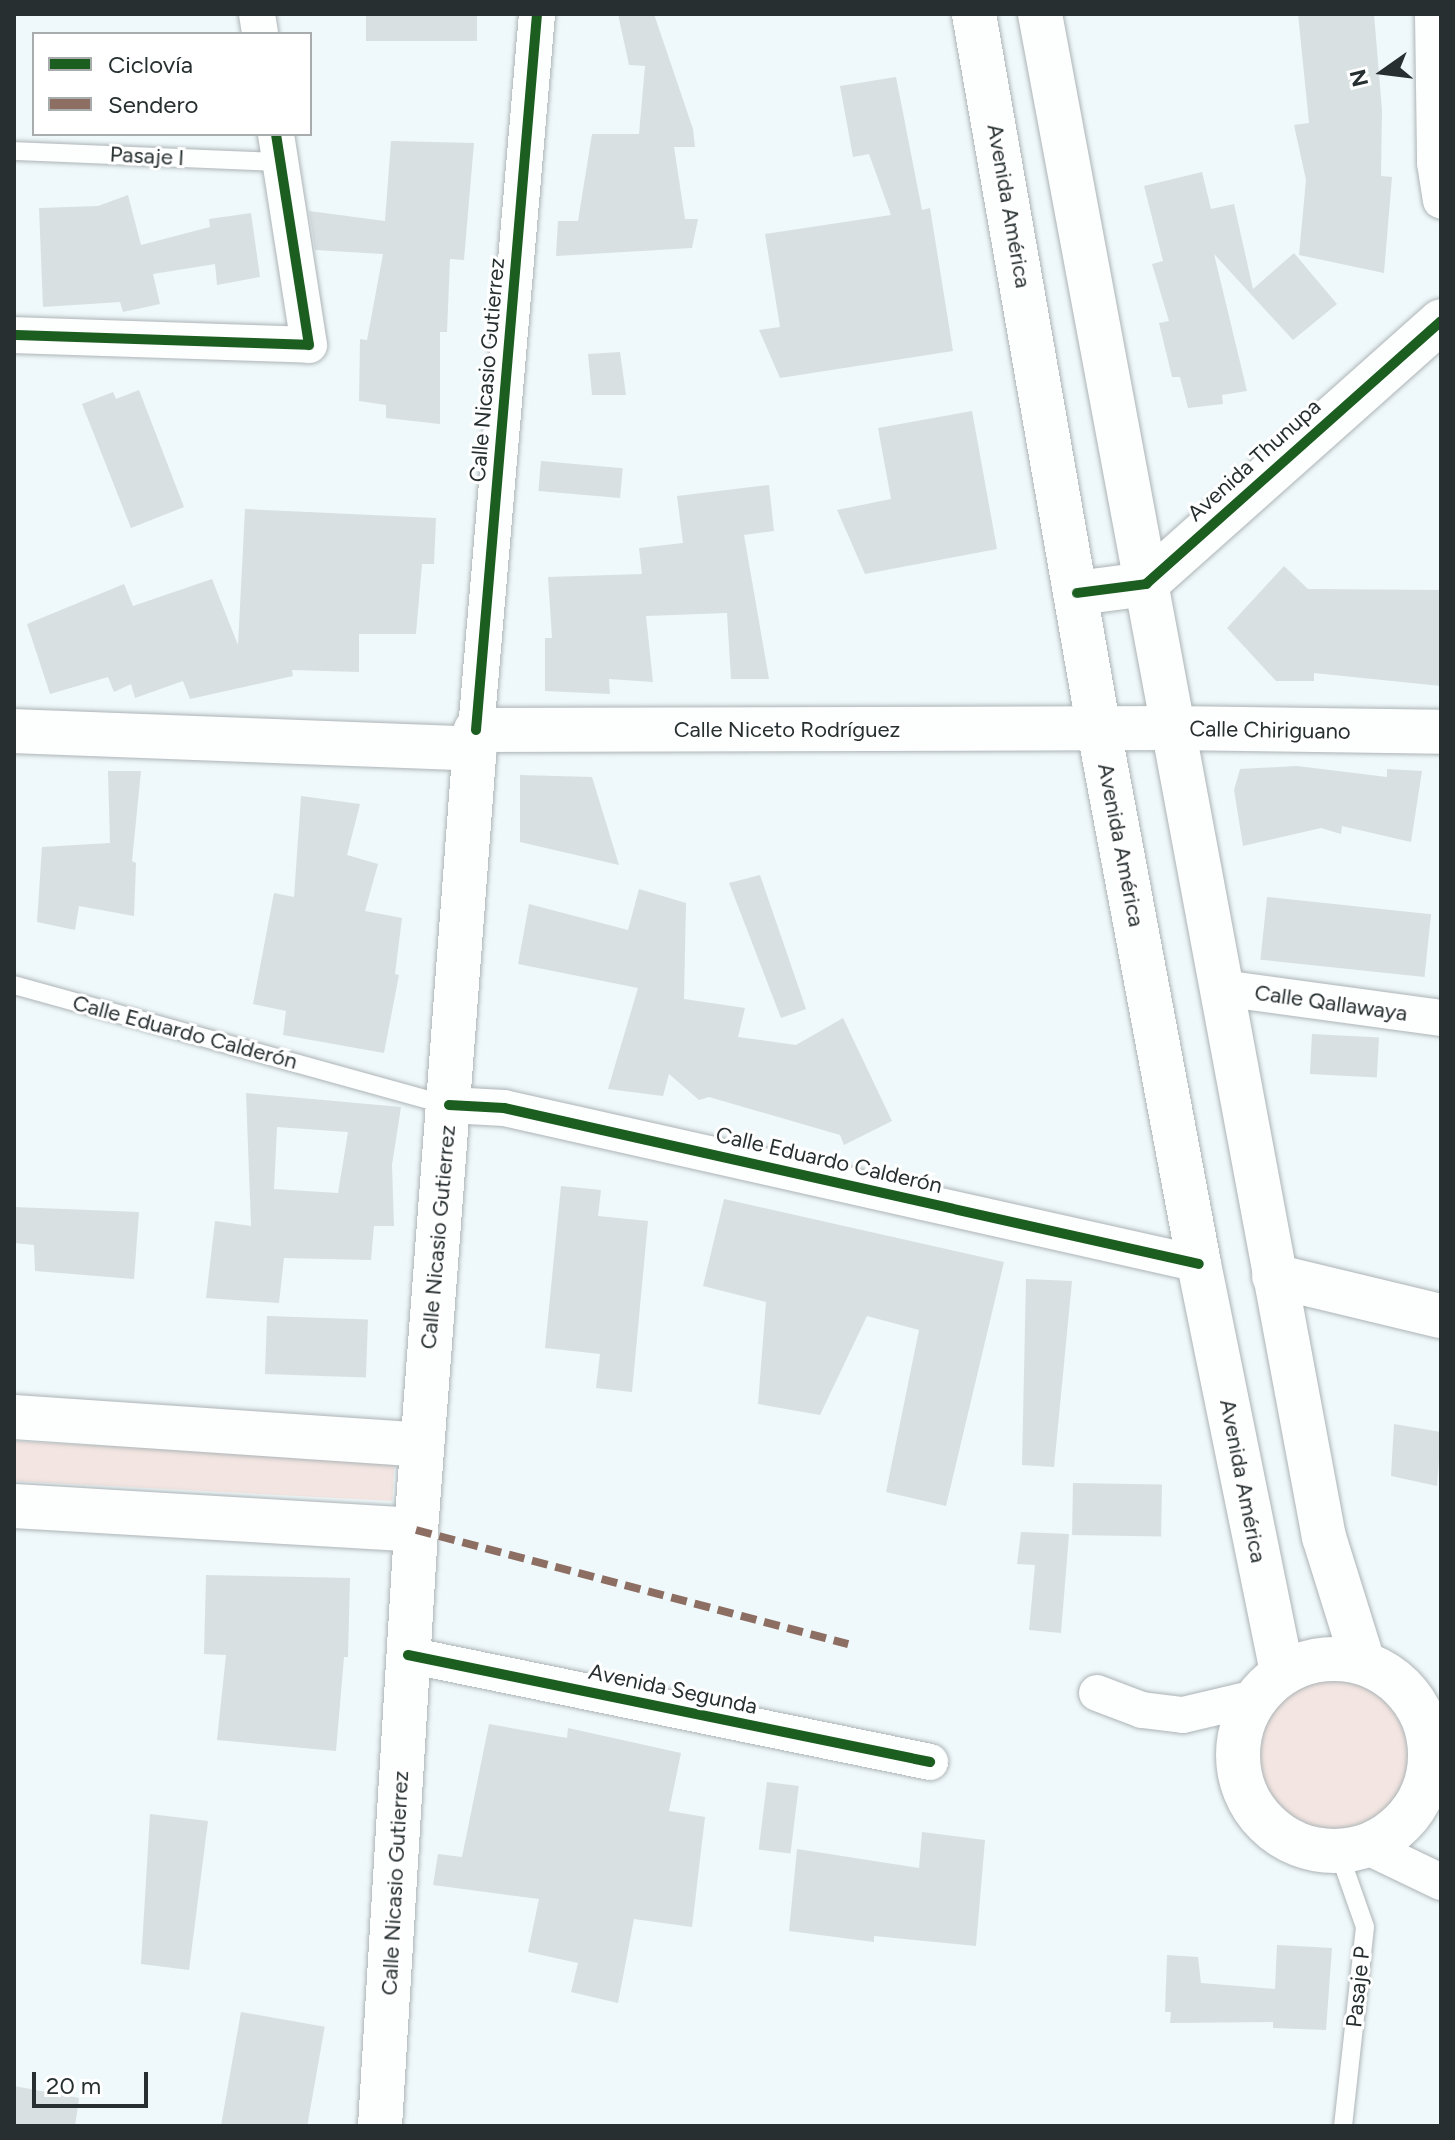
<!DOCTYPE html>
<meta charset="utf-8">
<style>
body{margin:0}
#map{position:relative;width:1455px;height:2140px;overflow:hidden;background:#eff8fa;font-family:Figtree,sans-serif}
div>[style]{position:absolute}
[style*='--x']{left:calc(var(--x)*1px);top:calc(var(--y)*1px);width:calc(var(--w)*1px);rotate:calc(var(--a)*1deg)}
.green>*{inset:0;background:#f3e5e1;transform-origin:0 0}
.round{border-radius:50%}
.building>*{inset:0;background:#d8e0e2;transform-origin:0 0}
.roads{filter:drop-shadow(0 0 2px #adb4b6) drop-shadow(0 0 2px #adb4b6)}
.service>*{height:18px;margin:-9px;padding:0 9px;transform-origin:9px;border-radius:9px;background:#fdfefe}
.minor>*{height:36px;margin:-18px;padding:0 18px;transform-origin:18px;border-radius:18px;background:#fdfefe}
.tertiary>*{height:44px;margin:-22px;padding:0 22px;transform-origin:22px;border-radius:22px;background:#fdfefe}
.secondary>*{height:44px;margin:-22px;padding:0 22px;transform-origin:22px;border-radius:22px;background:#fdfefe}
.secondary>.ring{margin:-22px;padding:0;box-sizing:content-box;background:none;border:44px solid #fdfefe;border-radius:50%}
.quiet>*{height:8px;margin-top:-4px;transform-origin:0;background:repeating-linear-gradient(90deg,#8d6e63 0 16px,transparent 0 24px)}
.cycleway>*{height:10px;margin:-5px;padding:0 5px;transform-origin:5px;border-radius:5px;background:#1b5e20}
span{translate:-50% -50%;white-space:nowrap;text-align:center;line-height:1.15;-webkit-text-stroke:6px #fff;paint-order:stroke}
.street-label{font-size:22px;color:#272f30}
.frame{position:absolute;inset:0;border:16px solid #272f30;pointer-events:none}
.legend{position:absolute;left:32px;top:32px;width:280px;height:104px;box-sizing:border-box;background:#fff;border:2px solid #a9acac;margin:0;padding:10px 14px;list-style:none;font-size:24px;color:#272f30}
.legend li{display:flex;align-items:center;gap:16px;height:40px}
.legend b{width:40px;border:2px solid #a9acac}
.north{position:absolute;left:1343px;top:32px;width:80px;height:80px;-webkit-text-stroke:6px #fff;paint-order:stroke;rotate:256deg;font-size:22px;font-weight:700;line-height:32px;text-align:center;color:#272f30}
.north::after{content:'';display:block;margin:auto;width:28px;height:36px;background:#272f30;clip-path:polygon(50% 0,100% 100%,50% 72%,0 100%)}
.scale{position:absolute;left:32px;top:2072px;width:116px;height:36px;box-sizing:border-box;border:4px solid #272f30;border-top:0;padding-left:10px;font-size:24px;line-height:28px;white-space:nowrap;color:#272f30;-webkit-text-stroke:6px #fff;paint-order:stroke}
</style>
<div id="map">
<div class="green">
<div style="left:14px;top:1441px;width:381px;height:40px;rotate:3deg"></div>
<div class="round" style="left:1256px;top:1681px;width:154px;height:154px"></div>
</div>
<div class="building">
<div style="left:366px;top:14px;width:111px;height:27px"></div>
<div style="clip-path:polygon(618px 14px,654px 14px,693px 129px,695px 147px,674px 147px,685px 219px,698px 219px,692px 248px,556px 256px,558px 221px,578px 221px,592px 134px,639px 134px,645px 66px,629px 65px)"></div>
<div style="clip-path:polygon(1298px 14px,1374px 14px,1382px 110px,1381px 176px,1392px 177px,1384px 273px,1299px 255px,1306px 180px,1294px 125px,1309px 123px)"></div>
<div style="clip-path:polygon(896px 77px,922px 210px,930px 208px,953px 351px,780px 378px,759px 330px,780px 327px,765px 234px,891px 215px,869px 154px,853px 157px,840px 86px)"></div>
<div style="clip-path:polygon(391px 141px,474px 143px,464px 260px,450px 259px,447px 332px,440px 332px,440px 424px,386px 418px,386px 405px,359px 401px,360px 339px,367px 340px,383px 254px,315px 250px,309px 211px,385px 221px)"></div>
<div style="clip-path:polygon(1202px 172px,1211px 209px,1234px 204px,1253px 289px,1294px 253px,1337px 304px,1293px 340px,1214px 254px,1247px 391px,1222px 395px,1223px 404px,1188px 408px,1180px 377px,1172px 377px,1159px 323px,1169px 321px,1152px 264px,1163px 261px,1144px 186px)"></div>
<div style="clip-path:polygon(128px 195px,141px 245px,210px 227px,209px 219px,251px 213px,260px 277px,217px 285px,215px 264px,153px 274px,160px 304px,123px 312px,120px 302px,43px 307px,39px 208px,98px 206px)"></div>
<div style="clip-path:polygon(620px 352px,626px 395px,592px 395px,588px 354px)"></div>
<div style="clip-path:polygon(139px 390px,184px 507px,131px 528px,82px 404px,113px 392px,116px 399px)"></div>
<div style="clip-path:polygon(972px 411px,997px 549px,865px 574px,837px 510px,891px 499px,878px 428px)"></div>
<div style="left:541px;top:461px;width:82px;height:30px;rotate:5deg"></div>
<div style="clip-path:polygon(769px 485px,774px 531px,744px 535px,769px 679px,731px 679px,727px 613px,646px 616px,653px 682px,609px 679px,610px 694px,545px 691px,545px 638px,552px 638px,548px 577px,642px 574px,639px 548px,683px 543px,677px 496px)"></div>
<div style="clip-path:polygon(245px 509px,436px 518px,434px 564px,422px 564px,416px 634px,359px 634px,359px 672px,292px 670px,293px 676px,190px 699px,183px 681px,135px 698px,131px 684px,114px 692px,108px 677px,50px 694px,27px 624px,124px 584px,133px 606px,212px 579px,238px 645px)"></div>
<div style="clip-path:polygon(1284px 566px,1308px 589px,1441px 590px,1441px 686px,1314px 673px,1314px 681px,1276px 681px,1227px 628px)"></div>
<div style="clip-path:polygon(1297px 766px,1387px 777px,1387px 769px,1422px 771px,1411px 842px,1342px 826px,1341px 834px,1321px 828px,1243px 846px,1234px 790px,1240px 769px)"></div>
<div style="clip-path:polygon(108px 771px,141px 771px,132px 861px,136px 863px,134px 916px,79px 906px,75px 930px,37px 922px,42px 847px,110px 843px)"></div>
<div style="clip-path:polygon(520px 775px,592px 777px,619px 865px,520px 842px)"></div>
<div style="clip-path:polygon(301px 796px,360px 804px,347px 855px,378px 864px,365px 911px,402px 918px,395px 974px,399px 975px,384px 1053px,283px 1035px,286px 1011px,253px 1004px,274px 893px,294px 897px)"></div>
<div style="clip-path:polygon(760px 875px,806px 1009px,781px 1018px,729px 883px)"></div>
<div style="clip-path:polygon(639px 889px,686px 903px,684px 999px,745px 1008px,738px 1037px,796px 1045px,843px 1018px,892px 1121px,844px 1145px,840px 1135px,709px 1097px,699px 1100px,669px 1074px,663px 1096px,608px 1089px,638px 988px,518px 964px,529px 904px,628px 930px)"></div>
<div style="left:1267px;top:897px;width:165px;height:63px;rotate:6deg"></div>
<div style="left:1312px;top:1034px;width:67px;height:40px;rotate:3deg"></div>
<div style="clip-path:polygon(evenodd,246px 1093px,401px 1107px,392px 1165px,394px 1226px,374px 1226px,371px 1260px,284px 1258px,279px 1303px,206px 1298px,215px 1221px,251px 1226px,246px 1093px,277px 1127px,348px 1132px,338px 1193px,274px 1189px,277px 1127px)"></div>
<div style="clip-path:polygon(561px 1186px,601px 1190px,598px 1216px,648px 1221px,632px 1392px,596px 1388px,600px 1354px,545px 1348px)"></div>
<div style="clip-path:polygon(724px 1199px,1004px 1262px,946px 1506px,886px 1492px,919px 1330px,867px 1316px,820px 1415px,758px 1404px,766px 1302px,703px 1286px)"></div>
<div style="clip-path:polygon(14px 1207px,139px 1212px,134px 1279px,35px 1271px,34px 1245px,14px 1243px)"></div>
<div style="clip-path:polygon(1026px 1279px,1072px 1281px,1054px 1467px,1022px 1465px)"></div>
<div style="left:267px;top:1316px;width:101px;height:58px;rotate:2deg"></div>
<div style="clip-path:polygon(1394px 1424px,1441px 1432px,1437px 1486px,1391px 1476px)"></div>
<div style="left:1073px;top:1483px;width:89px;height:52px;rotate:1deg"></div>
<div style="clip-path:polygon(1021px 1532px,1069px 1534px,1061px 1633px,1029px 1630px,1035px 1565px,1017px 1564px)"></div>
<div style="clip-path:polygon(206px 1575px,350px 1578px,348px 1657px,344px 1657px,336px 1751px,217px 1740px,226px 1655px,204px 1654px)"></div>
<div style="clip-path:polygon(489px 1724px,567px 1738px,568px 1728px,681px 1753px,669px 1811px,705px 1817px,692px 1927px,634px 1919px,618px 2003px,571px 1992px,578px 1963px,528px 1952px,539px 1899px,433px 1885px,438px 1854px,462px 1857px)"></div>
<div style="left:767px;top:1782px;width:32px;height:68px;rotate:7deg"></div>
<div style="clip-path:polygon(150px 1814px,208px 1821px,189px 1970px,141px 1964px)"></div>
<div style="clip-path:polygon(922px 1832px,985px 1840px,976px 1946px,874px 1936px,874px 1942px,789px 1931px,797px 1849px,919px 1868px)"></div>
<div style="clip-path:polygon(1277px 1945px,1332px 1948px,1326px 2030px,1273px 2028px,1273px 2022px,1170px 2023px,1171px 2012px,1165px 2012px,1167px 1955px,1198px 1957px,1201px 1983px,1275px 1989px)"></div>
<div style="left:241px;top:2012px;width:85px;height:115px;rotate:10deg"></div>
<div style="clip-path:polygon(14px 2086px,79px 2098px,75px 2126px,14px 2126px)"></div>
</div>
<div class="roads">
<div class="service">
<div style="--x:14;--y:151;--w:267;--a:2.4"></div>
<div style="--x:14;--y:985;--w:449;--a:15.5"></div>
<div style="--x:1339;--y:1853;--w:78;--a:70.6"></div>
<div style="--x:1365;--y:1927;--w:200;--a:96.3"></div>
</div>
<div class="minor">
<div style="--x:257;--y:14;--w:20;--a:81"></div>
<div style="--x:1433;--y:14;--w:149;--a:89.2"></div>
<div style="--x:1435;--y:163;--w:38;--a:81"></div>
<div style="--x:14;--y:335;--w:295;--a:1.9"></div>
<div style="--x:309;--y:345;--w:214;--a:-98.9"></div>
<div style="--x:476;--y:730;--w:719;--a:-85.13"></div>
<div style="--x:1222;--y:988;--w:221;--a:7.8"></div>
<div style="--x:449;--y:1105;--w:55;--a:3.1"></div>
<div style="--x:504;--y:1108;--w:712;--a:12.65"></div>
<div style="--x:408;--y:1655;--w:533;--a:11.58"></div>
<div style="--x:1097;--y:1693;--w:48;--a:20.7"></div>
<div style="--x:1142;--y:1710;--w:41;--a:7"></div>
<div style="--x:1183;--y:1715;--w:74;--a:-13.3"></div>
<div style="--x:1430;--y:1749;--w:12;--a:24"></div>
<div style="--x:1368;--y:1847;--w:81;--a:25.6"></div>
</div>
<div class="tertiary">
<div style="--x:1077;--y:593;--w:70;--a:-7.4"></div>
<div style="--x:1146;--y:584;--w:395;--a:-41.7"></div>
<div style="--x:14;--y:731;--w:461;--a:2.2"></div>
<div style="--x:1274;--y:1276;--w:172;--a:13.5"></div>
</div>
<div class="secondary">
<div style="--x:974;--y:14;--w:727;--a:80.1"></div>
<div style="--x:1099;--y:730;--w:543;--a:79.39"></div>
<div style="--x:1199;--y:1264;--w:417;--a:78.5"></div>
<div style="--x:1040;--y:14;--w:1549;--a:79.44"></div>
<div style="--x:1324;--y:1537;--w:131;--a:72.7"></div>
<div style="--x:14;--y:1417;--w:409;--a:3.9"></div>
<div style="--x:14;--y:1506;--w:403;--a:3.4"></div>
<div class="ring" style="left:1238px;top:1659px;width:148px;height:148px"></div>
<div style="--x:380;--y:2126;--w:597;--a:-86.54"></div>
<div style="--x:416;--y:1530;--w:802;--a:-85.71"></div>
<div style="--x:476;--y:730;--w:695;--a:-0.16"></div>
<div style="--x:1171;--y:728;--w:270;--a:0.8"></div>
</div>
</div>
<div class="quiet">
<div style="--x:416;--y:1530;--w:447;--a:14.8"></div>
</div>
<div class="cycleway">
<div style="--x:14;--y:335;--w:295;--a:1.9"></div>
<div style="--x:309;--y:345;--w:214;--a:-98.9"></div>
<div style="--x:1077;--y:593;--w:70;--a:-7.4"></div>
<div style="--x:1146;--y:584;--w:395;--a:-41.7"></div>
<div style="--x:476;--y:730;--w:719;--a:-85.13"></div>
<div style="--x:449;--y:1105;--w:55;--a:3.1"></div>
<div style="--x:504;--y:1108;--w:712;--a:12.65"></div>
<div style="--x:408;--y:1655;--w:533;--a:11.58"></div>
</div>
<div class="street-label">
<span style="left:147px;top:156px;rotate:3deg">Pasaje I</span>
<span style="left:1009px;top:206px;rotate:80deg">Avenida América</span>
<span style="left:487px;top:370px;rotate:-85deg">Calle Nicasio Gutierrez</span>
<span style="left:1254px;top:460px;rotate:-42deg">Avenida Thunupa</span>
<span style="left:787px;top:730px">Calle Niceto Rodríguez</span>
<span style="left:1270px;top:730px;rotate:1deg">Calle Chiriguano</span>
<span style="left:1121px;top:845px;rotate:79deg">Avenida América</span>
<span style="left:1331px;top:1003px;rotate:8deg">Calle Qallawaya</span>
<span style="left:185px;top:1032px;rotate:15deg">Calle Eduardo Calderón</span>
<span style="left:829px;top:1160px;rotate:13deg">Calle Eduardo Calderón</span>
<span style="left:438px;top:1237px;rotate:-85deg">Calle Nicasio Gutierrez</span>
<span style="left:1243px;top:1481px;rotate:79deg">Avenida América</span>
<span style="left:673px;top:1689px;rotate:12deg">Avenida Segunda</span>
<span style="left:395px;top:1883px;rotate:-87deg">Calle Nicasio Gutierrez</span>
<span style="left:1358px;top:1987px;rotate:-84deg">Pasaje P</span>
</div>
<div class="frame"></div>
<ul class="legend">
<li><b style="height:10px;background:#1b5e20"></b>Ciclovía</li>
<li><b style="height:10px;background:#8d6e63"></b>Sendero</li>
</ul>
<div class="north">N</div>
<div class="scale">20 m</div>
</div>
